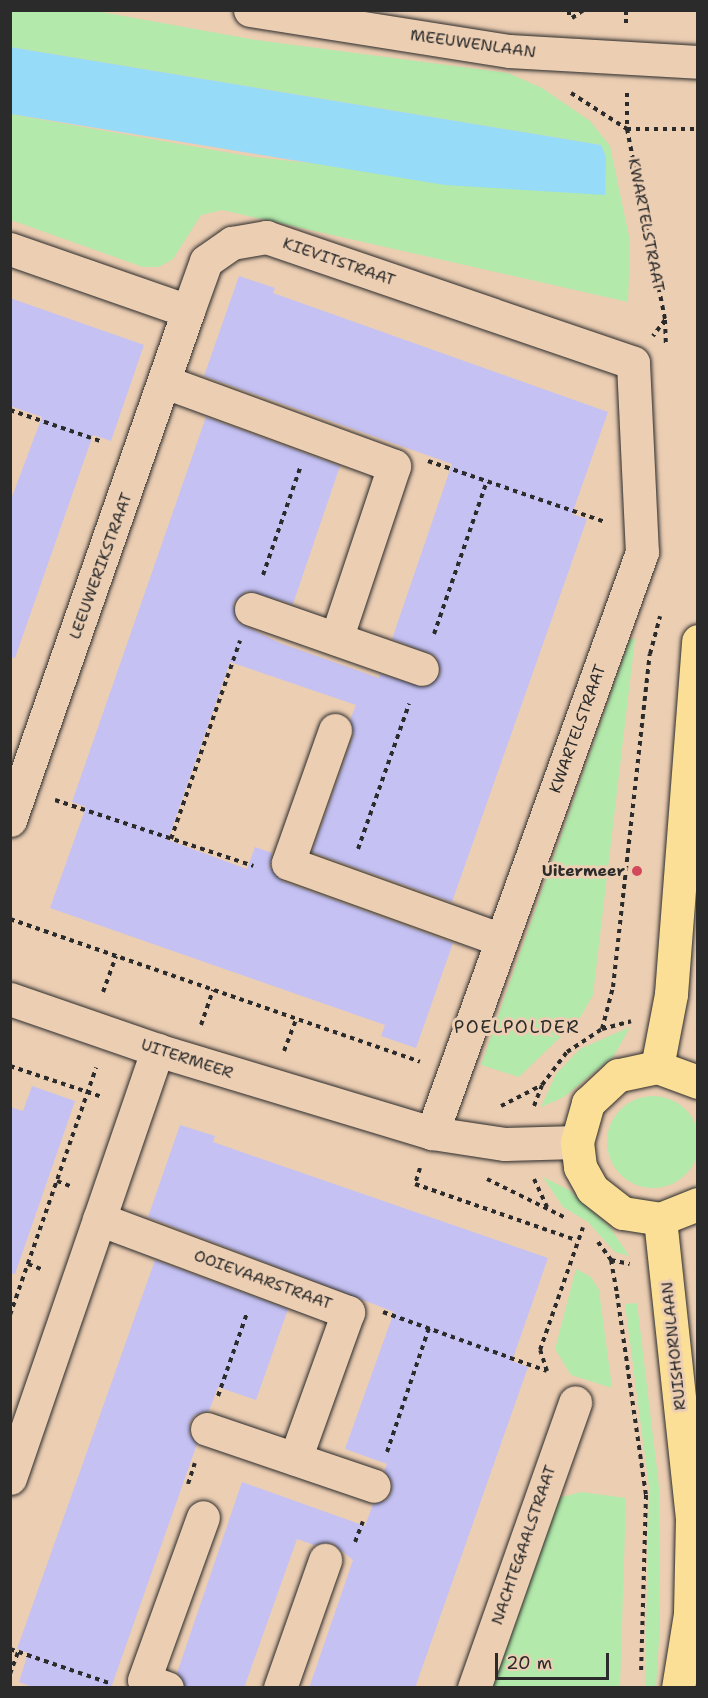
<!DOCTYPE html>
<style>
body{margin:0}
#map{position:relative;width:708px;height:1698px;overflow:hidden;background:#ecceb3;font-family:"Shantell Sans",sans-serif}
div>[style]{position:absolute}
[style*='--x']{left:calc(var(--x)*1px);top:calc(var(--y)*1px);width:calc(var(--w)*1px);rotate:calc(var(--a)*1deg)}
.green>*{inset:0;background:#b3e9ab}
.round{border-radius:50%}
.water>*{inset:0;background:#96dbf8}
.building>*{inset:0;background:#c5c1f3}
.path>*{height:4px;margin-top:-2px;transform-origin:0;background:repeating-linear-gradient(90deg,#2b2b2b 0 4.5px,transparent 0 9px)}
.roads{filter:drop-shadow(0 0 2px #2b2b2b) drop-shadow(0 0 2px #2b2b2b)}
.minor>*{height:33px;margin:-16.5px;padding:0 16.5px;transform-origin:16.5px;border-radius:16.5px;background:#ecceb3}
.major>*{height:33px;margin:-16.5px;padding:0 16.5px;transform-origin:16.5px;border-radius:16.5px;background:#fbdf96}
.dots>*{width:16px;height:16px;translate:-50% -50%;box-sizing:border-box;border:3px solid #ecceb3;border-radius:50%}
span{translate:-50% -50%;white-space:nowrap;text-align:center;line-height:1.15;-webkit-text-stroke:6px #ecceb3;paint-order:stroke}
.street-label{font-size:16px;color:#2b2b2b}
.poi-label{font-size:16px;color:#2b2b2b;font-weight:700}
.right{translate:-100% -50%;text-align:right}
.neighbourhood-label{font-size:18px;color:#2b2b2b;letter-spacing:1.5px}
.frame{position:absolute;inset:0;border:12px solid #2b2b2b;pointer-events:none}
.scale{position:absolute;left:495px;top:1653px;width:114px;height:27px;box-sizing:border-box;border:3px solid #2b2b2b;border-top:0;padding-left:8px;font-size:18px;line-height:21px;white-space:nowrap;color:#2b2b2b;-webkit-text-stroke:4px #ecceb3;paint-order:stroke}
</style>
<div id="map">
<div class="green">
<div style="clip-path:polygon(11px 11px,96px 11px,256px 40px,508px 73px,542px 88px,590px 121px,610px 146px,630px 241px,628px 302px,222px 210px,201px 215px,173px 259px,159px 267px,143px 267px,11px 220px,10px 114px,253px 157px,605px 195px,606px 157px,601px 145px,11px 47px)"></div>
<div style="clip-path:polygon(630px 639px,635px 639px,593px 995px,579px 1019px,519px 1077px,481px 1065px)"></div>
<div style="clip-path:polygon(630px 1027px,614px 1056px,564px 1097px,541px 1107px,556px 1074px,580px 1049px)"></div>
<div class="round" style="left:607px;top:1096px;width:92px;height:92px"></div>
<div style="clip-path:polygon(543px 1177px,569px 1190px,610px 1227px,629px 1256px,615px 1252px,588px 1222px,563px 1207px)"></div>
<div style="clip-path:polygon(576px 1269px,591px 1277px,599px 1290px,612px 1388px,571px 1375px,555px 1349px)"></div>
<div style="clip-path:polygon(637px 1303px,659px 1486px,660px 1623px,656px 1688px,645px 1687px,649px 1487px,625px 1304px)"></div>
<div style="clip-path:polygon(581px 1492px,626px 1498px,620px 1687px,483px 1688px,558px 1498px)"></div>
</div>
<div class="water">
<div style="clip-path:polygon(10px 47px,601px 145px,606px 157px,605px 195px,445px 185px,11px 114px)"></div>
</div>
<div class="building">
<div style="clip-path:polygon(239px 276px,275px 288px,273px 293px,608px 412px,572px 514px,587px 519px,452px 902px,312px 852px,353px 736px,350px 720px,356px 705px,230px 662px,168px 840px,247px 869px,255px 847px,272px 853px,270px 867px,282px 881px,453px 943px,416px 1048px,381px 1036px,385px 1025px,50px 908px,86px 807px,72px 802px,206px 417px,340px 466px,293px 604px,247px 591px,233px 603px,237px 622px,280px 643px,379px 678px,380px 674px,425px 687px,440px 675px,436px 656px,392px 639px,452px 464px,204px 376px)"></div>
<div style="clip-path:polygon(10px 298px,144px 345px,111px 441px,93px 435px,15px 658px,10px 657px,10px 502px,42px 417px,10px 406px)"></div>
<div style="clip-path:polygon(32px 1086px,75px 1101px,15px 1274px,10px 1273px,10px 1107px,23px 1111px)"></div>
<div style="clip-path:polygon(180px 1125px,215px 1136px,213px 1142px,548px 1258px,512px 1361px,528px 1367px,415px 1688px,309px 1688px,353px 1560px,332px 1543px,314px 1545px,297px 1539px,244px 1688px,185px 1688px,177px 1673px,242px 1482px,365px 1526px,373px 1504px,386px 1500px,391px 1493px,392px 1482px,384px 1471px,387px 1464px,345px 1449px,394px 1312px,148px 1217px)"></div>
<div style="clip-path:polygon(155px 1260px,288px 1309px,256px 1400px,218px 1387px,209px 1411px,195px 1415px,190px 1422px,189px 1433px,197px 1444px,111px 1688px,35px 1688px,19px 1682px,28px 1653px,17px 1649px)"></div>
</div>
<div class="path">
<div style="--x:569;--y:10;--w:9;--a:90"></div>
<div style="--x:626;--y:10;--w:13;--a:90"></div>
<div style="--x:572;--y:18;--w:14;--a:-34"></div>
<div style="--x:571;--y:93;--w:67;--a:32.7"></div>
<div style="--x:627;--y:129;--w:71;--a:0"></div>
<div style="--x:627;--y:93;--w:36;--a:90"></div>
<div style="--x:627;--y:129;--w:195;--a:78.7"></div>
<div style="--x:665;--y:320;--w:20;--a:127"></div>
<div style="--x:665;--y:320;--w:26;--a:88"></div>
<div style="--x:10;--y:410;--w:98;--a:19"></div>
<div style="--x:428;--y:461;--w:187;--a:19"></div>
<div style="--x:263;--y:575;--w:113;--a:-70.9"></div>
<div style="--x:434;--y:634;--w:162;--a:-70.9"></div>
<div style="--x:55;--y:800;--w:209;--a:18.4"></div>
<div style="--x:171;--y:839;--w:210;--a:-70.8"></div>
<div style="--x:358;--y:849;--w:154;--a:-70.6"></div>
<div style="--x:10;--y:919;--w:434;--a:19.2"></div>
<div style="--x:103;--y:992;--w:38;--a:-70"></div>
<div style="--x:201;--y:1025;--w:37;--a:-71"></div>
<div style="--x:602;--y:1029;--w:43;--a:-75.3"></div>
<div style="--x:613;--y:987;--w:335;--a:-83.7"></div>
<div style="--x:650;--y:654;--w:39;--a:-75"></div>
<div style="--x:284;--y:1051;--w:34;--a:-69"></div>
<div style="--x:10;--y:1066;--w:97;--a:18.6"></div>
<div style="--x:501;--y:1106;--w:46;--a:-27.1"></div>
<div style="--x:534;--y:1106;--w:22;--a:-69"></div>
<div style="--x:542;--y:1085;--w:41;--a:-52.9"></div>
<div style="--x:567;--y:1052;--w:42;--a:-33.3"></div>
<div style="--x:602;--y:1029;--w:30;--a:-15"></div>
<div style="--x:420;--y:1168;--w:17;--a:107"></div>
<div style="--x:415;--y:1184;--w:170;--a:19.2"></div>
<div style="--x:487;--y:1179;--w:88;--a:26.3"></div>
<div style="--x:534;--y:1179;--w:31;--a:65"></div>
<div style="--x:57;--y:1181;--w:17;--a:21"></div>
<div style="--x:598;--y:1242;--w:22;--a:54"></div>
<div style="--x:611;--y:1260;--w:35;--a:80"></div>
<div style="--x:617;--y:1294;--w:203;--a:81.8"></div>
<div style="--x:646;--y:1495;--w:180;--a:91.6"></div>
<div style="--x:611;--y:1260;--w:19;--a:12"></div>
<div style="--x:28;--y:1264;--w:17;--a:21"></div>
<div style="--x:383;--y:1312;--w:174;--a:19.8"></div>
<div style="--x:547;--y:1371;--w:22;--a:-108"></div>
<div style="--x:540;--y:1350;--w:130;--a:-70.7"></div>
<div style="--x:10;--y:1315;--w:262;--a:-70.8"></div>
<div style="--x:218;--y:1396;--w:88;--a:-70.7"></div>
<div style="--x:387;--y:1452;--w:131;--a:-71.3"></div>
<div style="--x:188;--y:1484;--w:22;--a:-72"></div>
<div style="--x:355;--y:1542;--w:22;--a:-69"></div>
<div style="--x:10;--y:1649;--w:105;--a:19"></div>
<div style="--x:10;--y:1674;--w:23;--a:-70"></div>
</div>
<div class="roads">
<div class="minor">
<div style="--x:250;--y:10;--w:262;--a:9"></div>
<div style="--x:509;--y:51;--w:189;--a:3.3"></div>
<div style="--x:10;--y:249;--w:188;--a:19.2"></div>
<div style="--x:188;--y:311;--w:53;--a:-70.2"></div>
<div style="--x:206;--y:261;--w:32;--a:-35"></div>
<div style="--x:232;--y:243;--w:35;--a:-10"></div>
<div style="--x:266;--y:237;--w:388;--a:18.9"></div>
<div style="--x:633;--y:363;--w:189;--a:87.3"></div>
<div style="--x:642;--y:552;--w:618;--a:109.87"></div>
<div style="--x:165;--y:382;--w:244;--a:20.1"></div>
<div style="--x:394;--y:466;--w:182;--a:108.5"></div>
<div style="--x:251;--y:609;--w:181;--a:19.3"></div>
<div style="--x:335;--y:730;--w:141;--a:109.5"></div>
<div style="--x:288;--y:863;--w:227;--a:19.8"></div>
<div style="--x:10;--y:820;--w:539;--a:-70.72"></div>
<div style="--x:10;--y:999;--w:156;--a:19.1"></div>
<div style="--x:157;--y:1050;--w:287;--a:16.8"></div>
<div style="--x:432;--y:1133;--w:74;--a:8.6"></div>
<div style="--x:505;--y:1144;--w:72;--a:-1.6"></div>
<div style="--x:99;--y:1219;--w:266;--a:20.5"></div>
<div style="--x:348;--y:1312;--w:156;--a:109.8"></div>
<div style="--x:207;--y:1429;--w:176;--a:18.8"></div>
<div style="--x:10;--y:1478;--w:453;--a:-71"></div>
<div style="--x:167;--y:1688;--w:24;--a:-161"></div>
<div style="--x:144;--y:1680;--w:173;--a:-70.1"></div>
<div style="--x:280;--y:1688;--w:136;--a:-70.6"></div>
<div style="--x:474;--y:1688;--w:303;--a:-70.5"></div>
</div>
<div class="major">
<div style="--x:657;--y:1067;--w:74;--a:-79.1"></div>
<div style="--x:671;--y:994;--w:354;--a:-85.6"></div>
<div style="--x:698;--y:1082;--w:44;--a:-159.9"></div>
<div style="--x:657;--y:1067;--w:40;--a:168"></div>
<div style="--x:618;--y:1075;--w:41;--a:137"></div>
<div style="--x:588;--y:1103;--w:41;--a:105.8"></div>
<div style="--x:577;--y:1142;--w:25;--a:83"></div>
<div style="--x:580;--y:1167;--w:25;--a:61"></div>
<div style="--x:592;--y:1189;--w:39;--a:38"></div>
<div style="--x:623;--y:1213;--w:37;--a:9"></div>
<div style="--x:660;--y:1219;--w:41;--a:-21.5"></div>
<div style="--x:660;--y:1219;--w:301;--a:83.9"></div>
<div style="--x:692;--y:1518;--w:96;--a:91.2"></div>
<div style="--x:690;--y:1614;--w:75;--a:99.2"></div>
</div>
</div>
<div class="dots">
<div style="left:637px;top:871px;background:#d1495b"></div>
</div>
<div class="street-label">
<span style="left:473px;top:44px;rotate:8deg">MEEUWENLAAN</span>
<span style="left:646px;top:225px;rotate:79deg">KWARTELSTRAAT</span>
<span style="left:339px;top:262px;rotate:19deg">KIEVITSTRAAT</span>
<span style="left:101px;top:566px;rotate:-70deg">LEEUWERIKSTRAAT</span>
<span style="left:578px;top:729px;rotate:-70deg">KWARTELSTRAAT</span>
<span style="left:187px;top:1059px;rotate:18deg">UITERMEER</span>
<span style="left:263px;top:1280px;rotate:20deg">OOIEVAARSTRAAT</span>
<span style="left:674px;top:1346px;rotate:-96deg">RUISHORNLAAN</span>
<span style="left:524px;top:1545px;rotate:-71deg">NACHTEGAALSTRAAT</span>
</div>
<div class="poi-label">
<span class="right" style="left:625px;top:871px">Uitermeer</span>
</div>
<div class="neighbourhood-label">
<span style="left:517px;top:1027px">POELPOLDER</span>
</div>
<div class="frame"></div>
<div class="scale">20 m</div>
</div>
